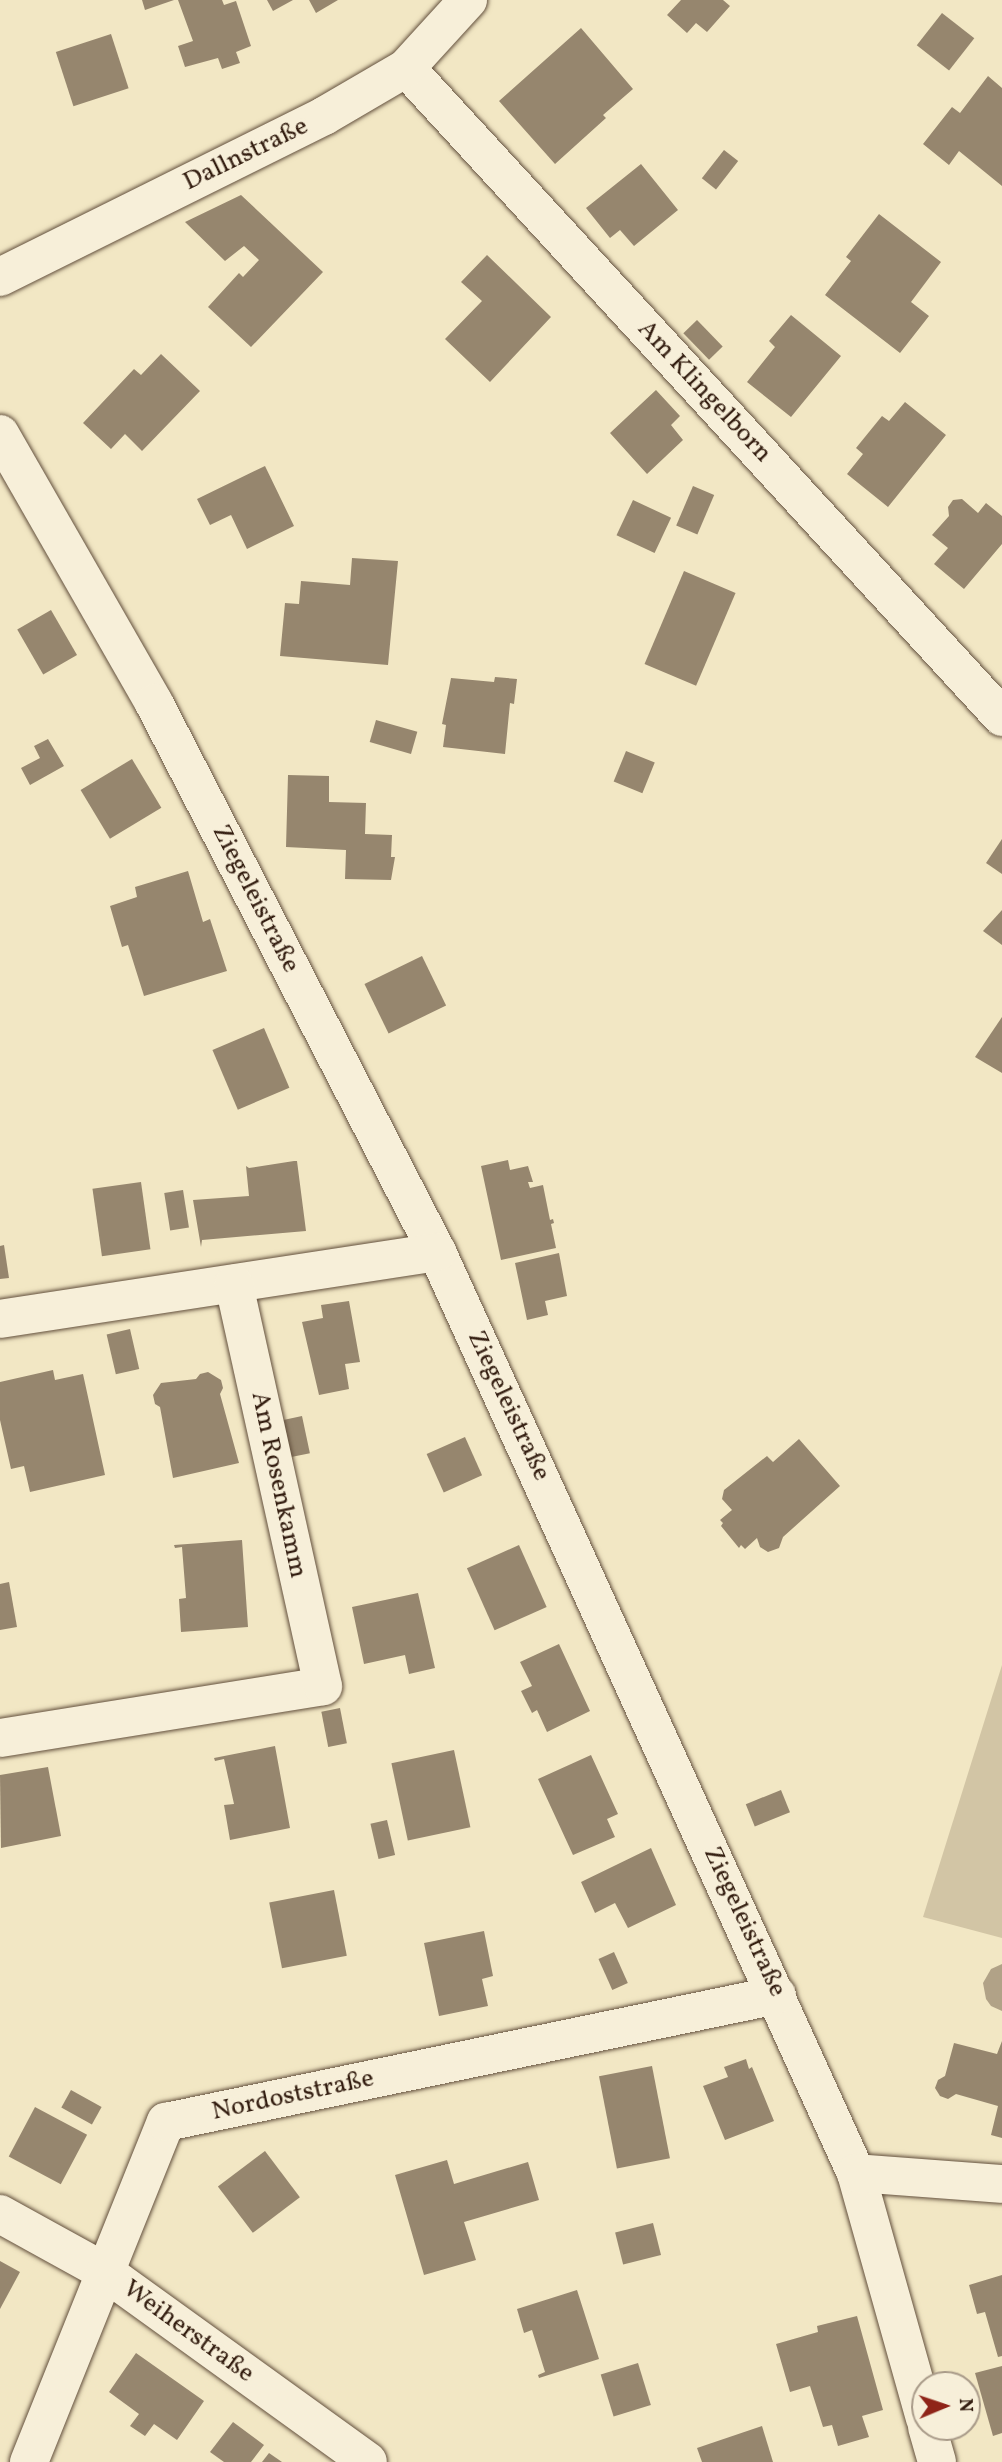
<!DOCTYPE html>
<meta charset="utf-8">
<style>
body{margin:0}
#map{position:relative;width:1002px;height:2462px;overflow:hidden;background:#f2e7c4;font-family:Vollkorn,serif}
div>[style]{position:absolute}
[style*='--x']{left:calc(var(--x)*1px);top:calc(var(--y)*1px);width:calc(var(--w)*1px);rotate:calc(var(--a)*1deg)}
.green>*{inset:0;background:#d2c5a5}
.water>*{inset:0;background:#b1a287}
.building>*{inset:0;background:#96866e;transform-origin:0 0}
.roads{filter:drop-shadow(0 0 2px #63503d) drop-shadow(0 0 2px #63503d)}
.minor>*{height:38px;margin:-19px;padding:0 19px;transform-origin:19px;border-radius:19px;background:#f7efd9}
span{translate:-50% -50%;white-space:nowrap;text-align:center;line-height:1.15;-webkit-text-stroke:6px #f7efd9;paint-order:stroke}
.street-label{font-size:26px;color:#331d10}
.north{position:absolute;left:911px;top:2371px;width:70px;height:70px;box-sizing:border-box;background:#f7efd9;border:2px solid #a99b89;border-radius:50%;rotate:88deg;font-size:19px;font-weight:700;line-height:28px;text-align:center;color:#331d10}
.north::after{content:'';display:block;margin:auto;width:24px;height:32px;background:#8f2418;clip-path:polygon(50% 0,100% 100%,50% 72%,0 100%)}
</style>
<div id="map">
<div class="green">
<div style="clip-path:polygon(1002px 1665px,1002px 1938px,923px 1917px)"></div>
</div>
<div class="water">
<div style="clip-path:polygon(1002px 1964px,1002px 2011px,991px 2006px,986px 1999px,983px 1983px,991px 1969px)"></div>
</div>
<div class="building">
<div style="clip-path:polygon(142px 0,174px 0,145px 10px)"></div>
<div style="clip-path:polygon(178px 0,222px 0,224px 5px,236px 1px,251px 46px,236px 52px,240px 63px,222px 69px,218px 58px,185px 67px,178px 46px,193px 41px)"></div>
<div style="clip-path:polygon(267px 0,293px 0,273px 11px)"></div>
<div style="clip-path:polygon(309px 0,338px 0,316px 13px)"></div>
<div style="clip-path:polygon(681px 0,723px 0,730px 6px,707px 32px,696px 23px,687px 33px,667px 15px)"></div>
<div style="left:942px;top:13px;width:41px;height:41px;rotate:38deg"></div>
<div style="clip-path:polygon(581px 28px,633px 89px,603px 115px,606px 118px,555px 164px,499px 101px)"></div>
<div style="left:111px;top:34px;width:57px;height:58px;rotate:72deg"></div>
<div style="clip-path:polygon(988px 76px,1002px 88px,1002px 186px,959px 151px,949px 165px,923px 144px,952px 107px,960px 113px)"></div>
<div style="left:724px;top:150px;width:18px;height:36px;rotate:38deg"></div>
<div style="clip-path:polygon(641px 164px,678px 210px,634px 246px,620px 230px,610px 238px,586px 208px)"></div>
<div style="clip-path:polygon(241px 195px,323px 272px,251px 347px,208px 307px,239px 273px,243px 277px,259px 260px,244px 246px,225px 261px,185px 222px)"></div>
<div style="clip-path:polygon(879px 214px,941px 262px,911px 302px,929px 316px,900px 353px,825px 295px,851px 261px,846px 257px)"></div>
<div style="clip-path:polygon(487px 255px,551px 317px,490px 382px,445px 339px,482px 301px,461px 282px)"></div>
<div style="clip-path:polygon(791px 315px,841px 356px,791px 417px,747px 382px,775px 347px,769px 341px)"></div>
<div style="left:697px;top:320px;width:37px;height:19px;rotate:46deg"></div>
<div style="clip-path:polygon(161px 354px,200px 391px,142px 451px,125px 434px,111px 449px,83px 423px,134px 369px,141px 375px)"></div>
<div style="clip-path:polygon(656px 390px,680px 416px,671px 425px,683px 440px,647px 474px,610px 433px)"></div>
<div style="clip-path:polygon(905px 402px,946px 435px,888px 507px,847px 474px,863px 454px,856px 448px,882px 416px,889px 421px)"></div>
<div style="clip-path:polygon(265px 466px,294px 526px,247px 549px,231px 515px,210px 525px,197px 499px)"></div>
<div style="left:693px;top:486px;width:23px;height:43px;rotate:23deg"></div>
<div style="clip-path:polygon(962px 499px,978px 513px,986px 503px,1002px 516px,1002px 544px,964px 589px,934px 564px,948px 548px,932px 535px,949px 516px,948px 507px,953px 500px)"></div>
<div style="left:633px;top:500px;width:42px;height:39px;rotate:25deg"></div>
<div style="clip-path:polygon(352px 558px,398px 561px,388px 665px,280px 656px,285px 603px,299px 604px,301px 581px,350px 585px)"></div>
<div style="left:684px;top:571px;width:56px;height:101px;rotate:23deg"></div>
<div style="left:51px;top:610px;width:52px;height:39px;rotate:60deg"></div>
<div style="clip-path:polygon(495px 677px,517px 679px,514px 704px,510px 703px,505px 754px,443px 747px,446px 725px,442px 724px,451px 678px,494px 682px)"></div>
<div style="left:376px;top:720px;width:43px;height:23px;rotate:16deg"></div>
<div style="clip-path:polygon(48px 739px,64px 766px,30px 785px,21px 768px,40px 758px,34px 746px)"></div>
<div style="left:626px;top:751px;width:31px;height:33px;rotate:22deg"></div>
<div style="left:132px;top:759px;width:57px;height:60px;rotate:59deg"></div>
<div style="clip-path:polygon(288px 775px,329px 776px,329px 802px,366px 803px,365px 834px,392px 835px,391px 857px,395px 857px,391px 880px,345px 879px,346px 850px,286px 847px)"></div>
<div style="clip-path:polygon(1002px 839px,1002px 874px,986px 863px)"></div>
<div style="clip-path:polygon(188px 871px,203px 922px,210px 919px,227px 971px,144px 996px,128px 945px,122px 947px,110px 906px,137px 897px,135px 887px)"></div>
<div style="clip-path:polygon(1002px 910px,1002px 945px,983px 931px)"></div>
<div style="left:422px;top:956px;width:55px;height:64px;rotate:64deg"></div>
<div style="clip-path:polygon(1002px 1017px,1002px 1073px,975px 1057px)"></div>
<div style="left:264px;top:1028px;width:65px;height:56px;rotate:67deg"></div>
<div style="clip-path:polygon(508px 1160px,510px 1170px,528px 1166px,533px 1182px,528px 1182px,530px 1188px,543px 1185px,550px 1220px,553px 1219px,554px 1223px,551px 1224px,556px 1248px,501px 1260px,481px 1166px)"></div>
<div style="clip-path:polygon(294px 1161px,297px 1161px,306px 1231px,202px 1240px,201px 1247px,193px 1200px,249px 1196px,246px 1166px,249px 1168px)"></div>
<div style="left:141px;top:1182px;width:68px;height:49px;rotate:82deg"></div>
<div style="left:183px;top:1190px;width:38px;height:19px;rotate:81deg"></div>
<div style="clip-path:polygon(4px 1245px,9px 1278px,0 1279px,0 1246px)"></div>
<div style="clip-path:polygon(559px 1253px,567px 1296px,545px 1301px,548px 1315px,527px 1320px,515px 1263px)"></div>
<div style="clip-path:polygon(349px 1301px,360px 1362px,345px 1364px,349px 1389px,319px 1395px,302px 1322px,323px 1318px,321px 1305px)"></div>
<div style="left:130px;top:1329px;width:41px;height:24px;rotate:77deg"></div>
<div style="clip-path:polygon(53px 1370px,55px 1380px,83px 1374px,105px 1475px,30px 1492px,24px 1466px,11px 1469px,0 1420px,0 1382px)"></div>
<div style="clip-path:polygon(208px 1372px,221px 1380px,223px 1388px,220px 1394px,239px 1463px,173px 1478px,160px 1407px,155px 1404px,153px 1395px,161px 1383px,196px 1379px,200px 1374px)"></div>
<div style="left:302px;top:1416px;width:38px;height:19px;rotate:78deg"></div>
<div style="left:465px;top:1437px;width:42px;height:42px;rotate:66deg"></div>
<div style="clip-path:polygon(799px 1439px,840px 1486px,783px 1537px,779px 1548px,768px 1552px,760px 1547px,757px 1538px,745px 1549px,741px 1545px,739px 1548px,721px 1526px,723px 1523px,720px 1520px,732px 1510px,722px 1499px,724px 1490px,767px 1456px,773px 1462px)"></div>
<div style="clip-path:polygon(242px 1540px,248px 1627px,181px 1632px,179px 1599px,186px 1598px,182px 1547px,175px 1548px,174px 1545px)"></div>
<div style="left:519px;top:1545px;width:68px;height:57px;rotate:66deg"></div>
<div style="clip-path:polygon(9px 1582px,17px 1627px,0 1630px,0 1584px)"></div>
<div style="clip-path:polygon(418px 1593px,435px 1668px,409px 1674px,405px 1655px,364px 1664px,352px 1607px)"></div>
<div style="clip-path:polygon(559px 1644px,590px 1711px,547px 1732px,537px 1710px,532px 1713px,521px 1691px,532px 1686px,520px 1662px)"></div>
<div style="left:340px;top:1708px;width:36px;height:19px;rotate:79deg"></div>
<div style="clip-path:polygon(275px 1746px,290px 1828px,230px 1840px,224px 1805px,234px 1804px,224px 1759px,215px 1761px,214px 1758px)"></div>
<div style="left:454px;top:1750px;width:79px;height:64px;rotate:78deg"></div>
<div style="clip-path:polygon(591px 1755px,618px 1814px,607px 1819px,615px 1837px,573px 1855px,538px 1779px)"></div>
<div style="clip-path:polygon(48px 1767px,61px 1836px,1px 1848px,0 1775px)"></div>
<div style="left:781px;top:1790px;width:24px;height:38px;rotate:68deg"></div>
<div style="left:387px;top:1820px;width:36px;height:17px;rotate:77deg"></div>
<div style="clip-path:polygon(651px 1848px,676px 1905px,628px 1928px,615px 1903px,595px 1913px,581px 1882px)"></div>
<div style="left:334px;top:1890px;width:67px;height:66px;rotate:79deg"></div>
<div style="clip-path:polygon(484px 1931px,493px 1976px,482px 1979px,488px 2006px,439px 2016px,424px 1943px)"></div>
<div style="left:614px;top:1952px;width:34px;height:17px;rotate:66deg"></div>
<div style="clip-path:polygon(1002px 2041px,1002px 2138px,991px 2135px,998px 2106px,956px 2094px,948px 2099px,940px 2096px,935px 2088px,938px 2080px,945px 2076px,954px 2043px,997px 2054px)"></div>
<div style="clip-path:polygon(746px 2059px,749px 2069px,752px 2067px,774px 2121px,725px 2140px,703px 2086px,728px 2077px,724px 2067px)"></div>
<div style="left:652px;top:2066px;width:94px;height:54px;rotate:79deg"></div>
<div style="left:71px;top:2090px;width:35px;height:20px;rotate:29deg"></div>
<div style="left:35px;top:2107px;width:59px;height:56px;rotate:28deg"></div>
<div style="left:265px;top:2151px;width:58px;height:59px;rotate:53deg"></div>
<div style="clip-path:polygon(447px 2160px,454px 2184px,528px 2162px,539px 2200px,464px 2222px,476px 2260px,424px 2275px,395px 2175px)"></div>
<div style="left:653px;top:2223px;width:33px;height:39px;rotate:76deg"></div>
<div style="clip-path:polygon(0 2261px,20px 2272px,0 2309px)"></div>
<div style="clip-path:polygon(1002px 2275px,1002px 2356px,998px 2357px,985px 2312px,977px 2314px,969px 2285px)"></div>
<div style="clip-path:polygon(577px 2290px,599px 2359px,539px 2378px,538px 2375px,545px 2372px,532px 2330px,524px 2333px,517px 2309px)"></div>
<div style="clip-path:polygon(857px 2316px,883px 2410px,862px 2416px,869px 2437px,838px 2446px,832px 2425px,823px 2427px,810px 2386px,790px 2392px,776px 2344px,818px 2332px,817px 2326px)"></div>
<div style="clip-path:polygon(136px 2353px,204px 2401px,177px 2440px,154px 2424px,145px 2436px,130px 2426px,139px 2414px,109px 2392px)"></div>
<div style="left:638px;top:2363px;width:44px;height:39px;rotate:73deg"></div>
<div style="clip-path:polygon(1002px 2366px,1002px 2433px,993px 2436px,975px 2373px)"></div>
<div style="clip-path:polygon(233px 2422px,264px 2445px,251px 2462px,224px 2462px,210px 2452px)"></div>
<div style="clip-path:polygon(762px 2426px,773px 2462px,702px 2462px,697px 2448px)"></div>
<div style="clip-path:polygon(269px 2453px,282px 2462px,262px 2462px)"></div>
</div>
<div class="roads">
<div class="minor">
<div style="--x:406;--y:68;--w:881;--a:47.44"></div>
<div style="--x:0;--y:277;--w:362;--a:-26.4"></div>
<div style="--x:324;--y:116;--w:95;--a:-30.3"></div>
<div style="--x:406;--y:68;--w:92;--a:-47.6"></div>
<div style="--x:0;--y:434;--w:310;--a:60.2"></div>
<div style="--x:154;--y:703;--w:618;--a:62.73"></div>
<div style="--x:437;--y:1252;--w:1012;--a:65.54"></div>
<div style="--x:856;--y:2173;--w:255;--a:74.3"></div>
<div style="--x:0;--y:1319;--w:442;--a:-8.7"></div>
<div style="--x:0;--y:1738;--w:327;--a:-9.1"></div>
<div style="--x:323;--y:1686;--w:412;--a:-102.5"></div>
<div style="--x:856;--y:2173;--w:146;--a:4.3"></div>
<div style="--x:0;--y:2214;--w:120;--a:28.9"></div>
<div style="--x:105;--y:2272;--w:324;--a:35.8"></div>
<div style="--x:927;--y:2427;--w:36;--a:74"></div>
<div style="--x:29;--y:2462;--w:367;--a:-68.1"></div>
<div style="--x:166;--y:2122;--w:624;--a:-11.74"></div>
</div>
</div>
<div class="street-label">
<span style="left:246px;top:155px;rotate:-26deg">Dallnstraße</span>
<span style="left:704px;top:392px;rotate:47deg">Am Klingelborn</span>
<span style="left:255px;top:899px;rotate:63deg">Ziegeleistraße</span>
<span style="left:508px;top:1406px;rotate:65deg">Ziegeleistraße</span>
<span style="left:278px;top:1485px;rotate:78deg">Am Rosenkamm</span>
<span style="left:744px;top:1922px;rotate:65deg">Ziegeleistraße</span>
<span style="left:293px;top:2096px;rotate:-12deg">Nordoststraße</span>
<span style="left:188px;top:2332px;rotate:36deg">Weiherstraße</span>
</div>
<div class="north">N</div>
</div>
